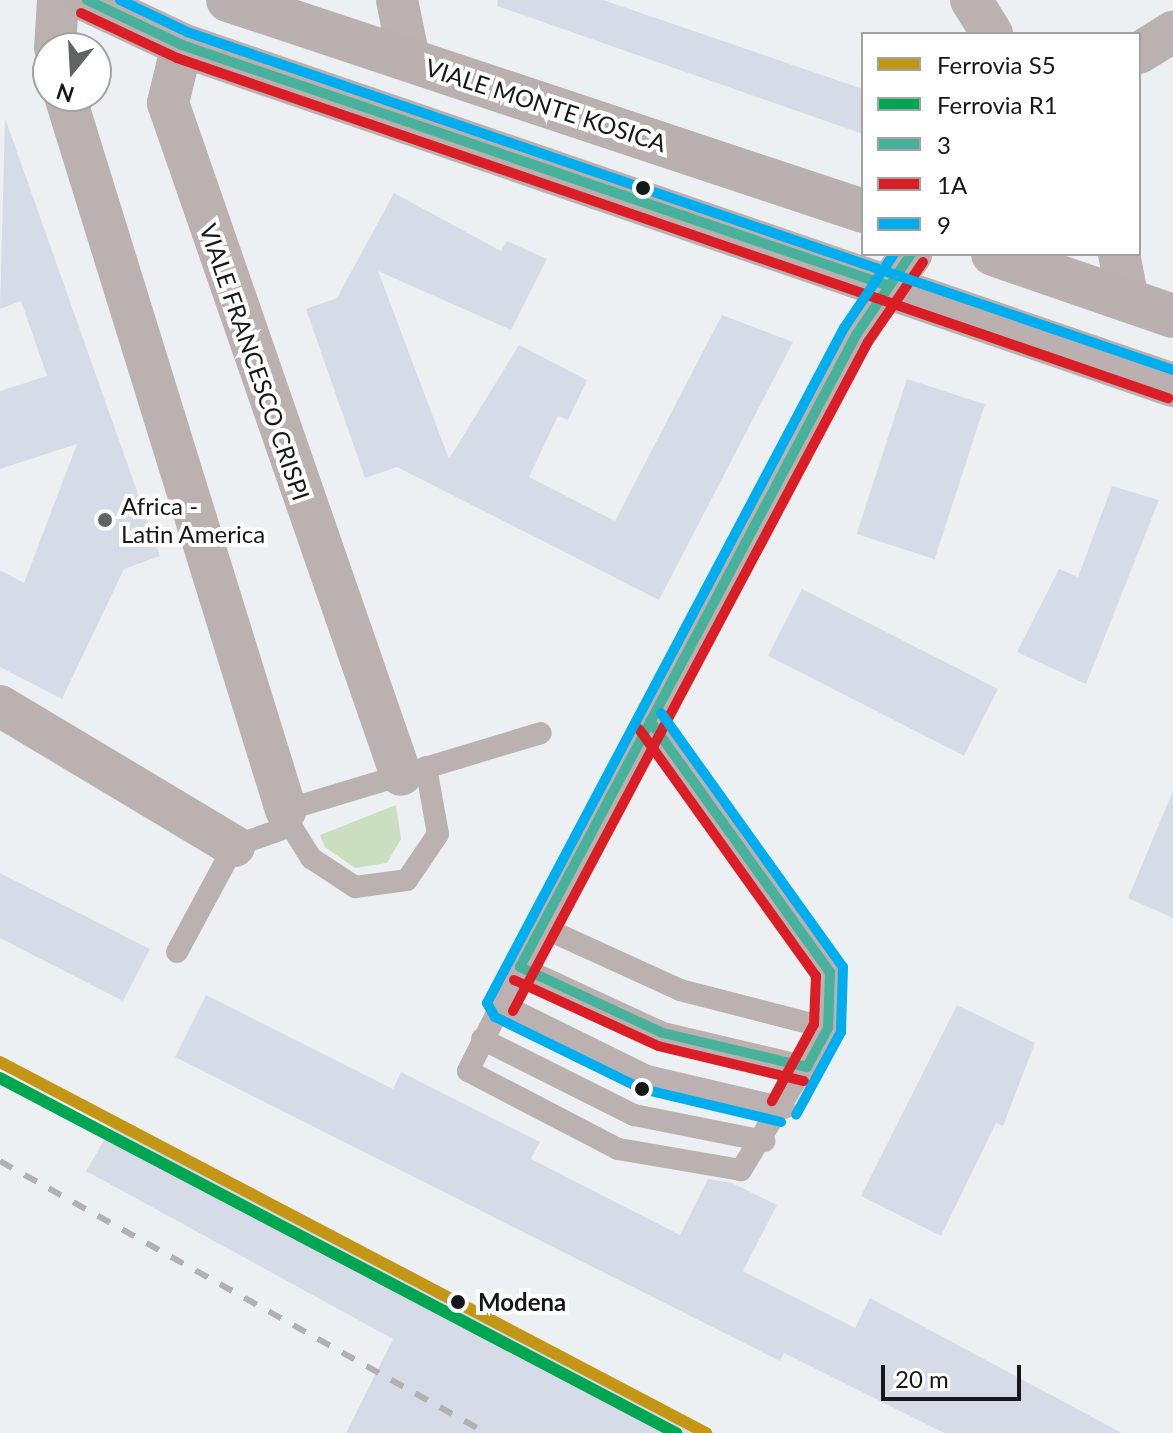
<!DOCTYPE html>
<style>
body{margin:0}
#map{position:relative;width:1173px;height:1433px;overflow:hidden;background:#edf0f3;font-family:Lato,sans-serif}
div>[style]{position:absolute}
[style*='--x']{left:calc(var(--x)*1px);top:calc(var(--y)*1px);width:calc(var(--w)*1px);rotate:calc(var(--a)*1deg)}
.green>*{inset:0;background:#cbdec0}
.building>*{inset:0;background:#d6dce7;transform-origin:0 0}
.lane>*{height:22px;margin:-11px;padding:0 11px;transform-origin:11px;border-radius:11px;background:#bbb1b1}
.street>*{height:42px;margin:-21px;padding:0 21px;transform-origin:21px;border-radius:21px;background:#bbb1b1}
.secondary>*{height:44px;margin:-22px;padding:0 22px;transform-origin:22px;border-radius:22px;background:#bab0b0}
.rail>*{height:6px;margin-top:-3px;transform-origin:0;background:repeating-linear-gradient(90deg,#b3b0b2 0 14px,transparent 0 28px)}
.bus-1>*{height:10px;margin:-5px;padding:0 5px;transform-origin:5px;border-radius:5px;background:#47b19b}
.bus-2>*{height:10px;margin:-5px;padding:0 5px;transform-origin:5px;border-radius:5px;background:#db1e26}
.bus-3>*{height:10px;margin:-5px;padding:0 5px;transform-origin:5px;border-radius:5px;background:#00adef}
.rail-1>*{height:12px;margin:-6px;padding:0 6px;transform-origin:6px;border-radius:6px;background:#c39715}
.rail-2>*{height:12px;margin:-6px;padding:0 6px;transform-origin:6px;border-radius:6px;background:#00a651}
.dots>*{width:22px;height:22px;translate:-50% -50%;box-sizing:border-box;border:4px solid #fff;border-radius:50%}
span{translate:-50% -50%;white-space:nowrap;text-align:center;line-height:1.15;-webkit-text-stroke:8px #fff;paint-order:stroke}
.street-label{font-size:24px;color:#161719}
.poi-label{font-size:24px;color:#161719}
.left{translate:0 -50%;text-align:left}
.stop-label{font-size:24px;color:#161719;font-weight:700}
.legend{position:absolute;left:861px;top:32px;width:280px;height:224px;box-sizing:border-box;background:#fff;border:2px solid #a2a2a3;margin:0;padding:10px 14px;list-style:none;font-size:24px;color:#161719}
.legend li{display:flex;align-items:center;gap:16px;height:40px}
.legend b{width:40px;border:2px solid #a2a2a3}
.north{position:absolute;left:32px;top:32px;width:80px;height:80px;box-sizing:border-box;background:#fff;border:2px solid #a2a2a3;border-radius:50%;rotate:198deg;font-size:22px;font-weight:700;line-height:32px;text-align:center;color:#161719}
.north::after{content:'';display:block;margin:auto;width:28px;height:36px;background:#616365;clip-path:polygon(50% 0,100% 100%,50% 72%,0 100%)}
.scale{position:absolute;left:881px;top:1365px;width:140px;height:36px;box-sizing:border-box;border:4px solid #161719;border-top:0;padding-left:10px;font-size:24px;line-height:28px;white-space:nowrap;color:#161719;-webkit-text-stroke:6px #fff;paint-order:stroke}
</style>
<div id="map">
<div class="green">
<div style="clip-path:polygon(396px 805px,401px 839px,387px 863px,355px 868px,325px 847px,320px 835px)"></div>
</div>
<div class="building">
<div style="clip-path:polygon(498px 0,603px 0,863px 89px,863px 134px,497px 6px)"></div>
<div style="clip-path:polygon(5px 118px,160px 556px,124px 569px,62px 699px,0 667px,0 570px,24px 583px,77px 444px,0 469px,0 391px,47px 376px,21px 301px,0 309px)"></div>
<div style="clip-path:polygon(394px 193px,501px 251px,507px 241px,547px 259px,511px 330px,378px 271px,449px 459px,519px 345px,587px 380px,568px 420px,558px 416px,529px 477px,615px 521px,722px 315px,793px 342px,659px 600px,397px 467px,365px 478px,306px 309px,337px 298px)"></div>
<div style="left:907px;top:379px;width:82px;height:163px;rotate:18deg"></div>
<div style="clip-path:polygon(1112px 486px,1159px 500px,1086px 684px,1017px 652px,1059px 569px,1078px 577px)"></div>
<div style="left:802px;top:589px;width:220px;height:75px;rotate:27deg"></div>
<div style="clip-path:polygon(1173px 791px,1173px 918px,1128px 898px)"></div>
<div style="clip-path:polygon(0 873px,150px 949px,123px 1001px,0 938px)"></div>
<div style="clip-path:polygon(206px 995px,393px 1089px,401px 1072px,540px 1142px,531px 1159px,680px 1235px,708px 1179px,732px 1183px,777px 1205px,743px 1271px,855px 1328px,870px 1298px,1122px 1433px,944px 1433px,784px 1353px,780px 1361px,175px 1057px)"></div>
<div style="clip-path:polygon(957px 1005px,1035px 1043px,1003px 1126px,996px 1123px,941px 1236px,861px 1196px)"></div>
<div style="clip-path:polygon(112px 1127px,392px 1273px,702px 1433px,346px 1433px,393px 1339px,86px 1171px)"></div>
</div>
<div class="lane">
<div style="--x:650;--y:721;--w:309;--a:54.4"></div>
<div style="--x:830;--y:972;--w:56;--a:92"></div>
<div style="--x:828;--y:1028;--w:167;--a:121.5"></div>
<div style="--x:741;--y:1170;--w:125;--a:-170.3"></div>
<div style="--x:618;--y:1149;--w:169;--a:-152.5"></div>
<div style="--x:468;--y:1071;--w:116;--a:-63.4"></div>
<div style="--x:520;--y:967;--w:278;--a:-62.1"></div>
<div style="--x:650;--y:721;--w:438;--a:-61.9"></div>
<div style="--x:856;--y:335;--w:59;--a:-56"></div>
<div style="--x:291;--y:826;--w:38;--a:58"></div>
<div style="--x:311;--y:858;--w:53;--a:33.4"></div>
<div style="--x:355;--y:887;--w:52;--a:-7.7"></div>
<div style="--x:407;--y:880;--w:55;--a:-56"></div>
<div style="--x:438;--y:834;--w:68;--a:-100.2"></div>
<div style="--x:542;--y:927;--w:152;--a:24.5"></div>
<div style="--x:680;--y:990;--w:153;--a:14.4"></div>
<div style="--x:177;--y:952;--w:120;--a:-61.7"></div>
<div style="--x:234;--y:846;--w:60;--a:-19.3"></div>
<div style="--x:291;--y:826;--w:17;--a:-107"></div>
<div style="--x:286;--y:810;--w:266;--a:-16.8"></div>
<div style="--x:520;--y:967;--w:157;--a:24.8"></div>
<div style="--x:663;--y:1033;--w:148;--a:13.3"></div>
<div style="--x:501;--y:1004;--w:163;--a:26.3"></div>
<div style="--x:647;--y:1076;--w:141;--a:13.1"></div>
<div style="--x:482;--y:1039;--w:170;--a:26.6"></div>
<div style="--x:634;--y:1115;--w:133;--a:11.3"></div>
</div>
<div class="street">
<div style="--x:397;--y:0;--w:60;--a:78.5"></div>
<div style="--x:971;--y:0;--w:40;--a:58"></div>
<div style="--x:182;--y:45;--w:60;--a:103.6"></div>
<div style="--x:168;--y:103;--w:711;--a:70.88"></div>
<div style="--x:55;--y:48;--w:48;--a:-86.4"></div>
<div style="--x:1139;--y:53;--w:40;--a:-32"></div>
<div style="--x:65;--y:96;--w:747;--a:72.8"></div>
<div style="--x:1119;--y:254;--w:47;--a:78.9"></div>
<div style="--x:889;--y:286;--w:39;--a:-55"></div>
<div style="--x:0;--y:706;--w:273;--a:30.9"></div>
</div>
<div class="secondary">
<div style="--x:87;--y:0;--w:105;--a:25.3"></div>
<div style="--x:182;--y:45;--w:1048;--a:18.94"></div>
<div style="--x:228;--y:0;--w:669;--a:18.38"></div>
<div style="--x:993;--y:254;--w:190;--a:19"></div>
</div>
<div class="rail">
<div style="--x:0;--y:1161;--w:557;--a:29.23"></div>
</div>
<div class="bus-1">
<div style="--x:87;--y:0;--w:105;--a:25.3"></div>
<div style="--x:182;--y:45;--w:747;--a:18.82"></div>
<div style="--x:650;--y:721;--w:309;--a:54.4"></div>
<div style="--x:830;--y:972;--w:56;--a:92"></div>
<div style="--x:828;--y:1028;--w:44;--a:118.3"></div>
<div style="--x:520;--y:967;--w:716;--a:-62"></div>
<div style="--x:856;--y:335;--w:98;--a:-55.8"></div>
<div style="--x:520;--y:967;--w:157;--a:24.8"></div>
<div style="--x:663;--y:1033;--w:148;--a:13.3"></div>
</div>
<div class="bus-2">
<div style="--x:81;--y:13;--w:106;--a:25.1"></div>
<div style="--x:177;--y:58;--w:1048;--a:18.94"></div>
<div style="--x:639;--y:729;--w:304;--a:54.4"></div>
<div style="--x:816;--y:976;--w:48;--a:92.4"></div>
<div style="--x:814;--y:1024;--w:88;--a:118.6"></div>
<div style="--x:514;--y:980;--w:158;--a:24.6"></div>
<div style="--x:658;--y:1046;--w:150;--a:13.5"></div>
<div style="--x:513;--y:1011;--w:757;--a:-62.05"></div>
<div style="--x:868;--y:342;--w:97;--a:-55.5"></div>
</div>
<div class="bus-3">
<div style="--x:120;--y:0;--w:74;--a:25.5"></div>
<div style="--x:187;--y:32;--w:1042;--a:18.92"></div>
<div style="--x:661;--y:713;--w:312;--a:54.4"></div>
<div style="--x:843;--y:967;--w:65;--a:91.8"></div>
<div style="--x:841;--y:1032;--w:94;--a:118.5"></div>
<div style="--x:781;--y:1122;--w:143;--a:-166.6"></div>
<div style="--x:642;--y:1089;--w:164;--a:-153.9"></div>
<div style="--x:495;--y:1017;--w:16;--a:-120"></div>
<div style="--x:487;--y:1003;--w:764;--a:-62.13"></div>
<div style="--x:844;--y:328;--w:89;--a:-56"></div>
</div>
<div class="rail-1">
<div style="--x:0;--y:1062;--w:798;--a:27.72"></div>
</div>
<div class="rail-2">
<div style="--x:0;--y:1078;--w:764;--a:27.71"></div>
</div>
<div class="dots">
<div style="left:643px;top:188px;background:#161719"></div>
<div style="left:105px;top:520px;background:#616365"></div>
<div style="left:642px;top:1089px;background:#161719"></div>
<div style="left:458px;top:1302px;background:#161719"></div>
</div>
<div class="street-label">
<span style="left:546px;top:105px;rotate:18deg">VIALE MONTE KOSICA</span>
<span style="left:255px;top:362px;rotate:71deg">VIALE FRANCESCO CRISPI</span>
</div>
<div class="poi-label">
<span class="left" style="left:121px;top:520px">Africa -<br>Latin America</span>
</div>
<div class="stop-label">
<span class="left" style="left:478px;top:1302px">Modena</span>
</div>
<ul class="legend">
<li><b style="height:10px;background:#c39715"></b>Ferrovia S5</li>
<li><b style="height:10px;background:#00a651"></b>Ferrovia R1</li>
<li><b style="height:10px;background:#47b19b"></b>3</li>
<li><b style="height:10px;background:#db1e26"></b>1A</li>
<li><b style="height:10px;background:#00adef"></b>9</li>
</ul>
<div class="north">N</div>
<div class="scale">20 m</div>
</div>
